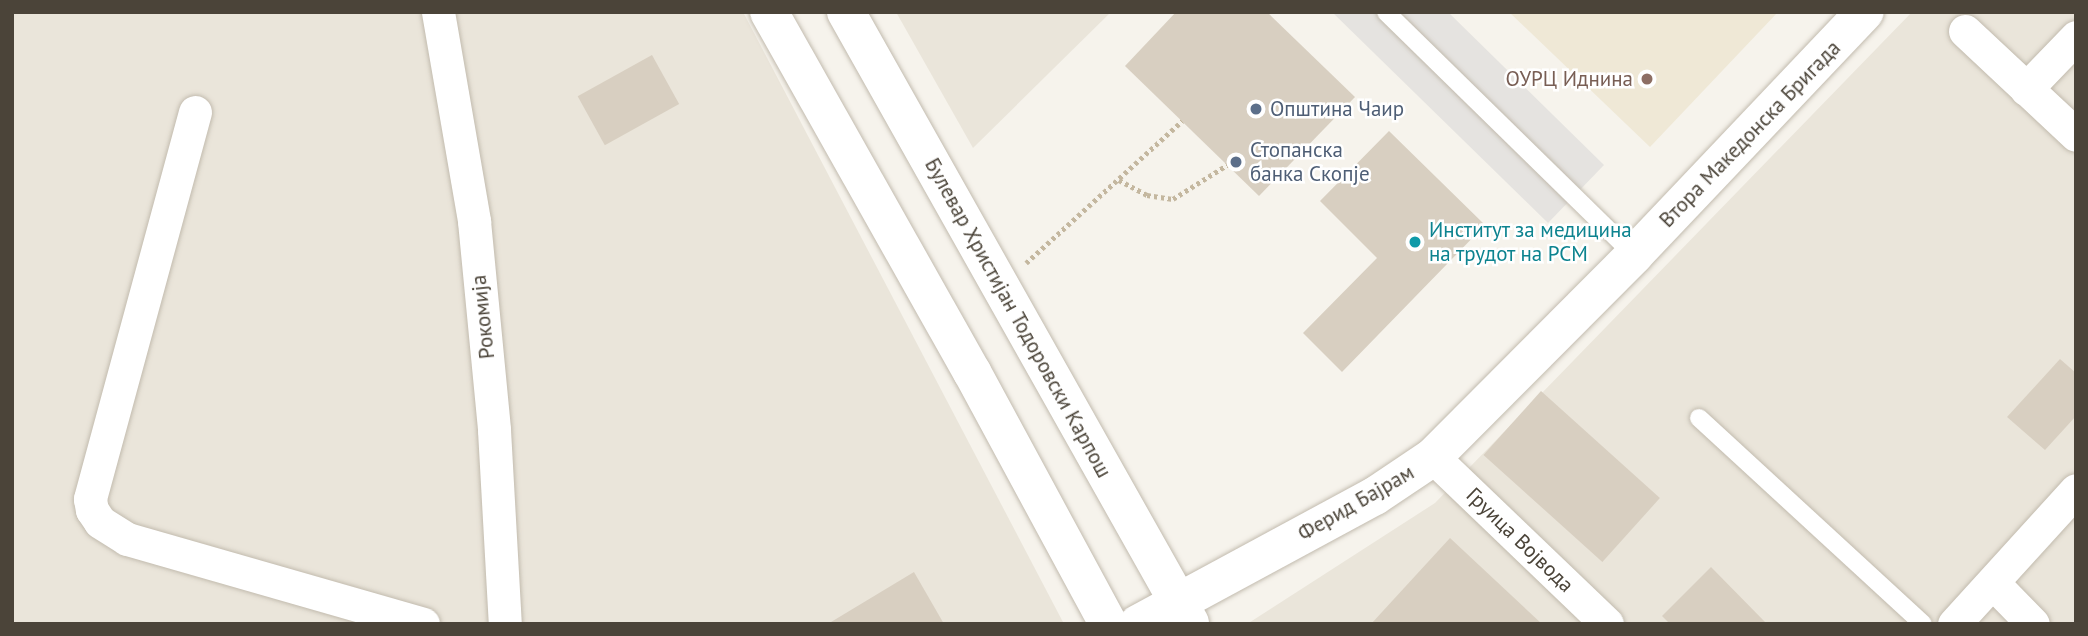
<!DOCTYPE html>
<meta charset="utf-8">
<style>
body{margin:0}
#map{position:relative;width:2088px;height:636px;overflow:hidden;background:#f6f3ec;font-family:"PT Sans",sans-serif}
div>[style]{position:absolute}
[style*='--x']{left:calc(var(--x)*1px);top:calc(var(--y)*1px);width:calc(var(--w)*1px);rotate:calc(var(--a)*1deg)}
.residential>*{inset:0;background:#eae5da}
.education>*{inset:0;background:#efe8d6}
.parking>*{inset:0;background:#e5e3e0}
.building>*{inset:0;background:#d8cfc1;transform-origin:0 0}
.path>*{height:4.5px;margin-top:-2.25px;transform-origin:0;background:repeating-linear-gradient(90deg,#c4b79f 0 3.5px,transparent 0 7px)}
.roads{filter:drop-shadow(0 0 2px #c2bbae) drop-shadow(0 0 2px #c2bbae)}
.service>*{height:18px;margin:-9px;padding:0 9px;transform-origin:9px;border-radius:9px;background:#fff}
.minor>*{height:33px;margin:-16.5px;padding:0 16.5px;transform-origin:16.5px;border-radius:16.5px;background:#fff}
.tertiary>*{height:38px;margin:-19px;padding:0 19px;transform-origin:19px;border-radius:19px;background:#fff}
.dots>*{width:19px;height:19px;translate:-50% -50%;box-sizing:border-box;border:4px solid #fff;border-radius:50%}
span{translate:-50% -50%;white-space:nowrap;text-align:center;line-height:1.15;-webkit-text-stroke:5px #fff;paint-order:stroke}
.education-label{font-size:21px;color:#785e54}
.right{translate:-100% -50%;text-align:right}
.service-label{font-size:21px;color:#4e5e75}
.left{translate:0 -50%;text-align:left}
.street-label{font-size:21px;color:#4b4439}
.culture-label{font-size:21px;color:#0d838f}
.frame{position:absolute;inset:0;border:14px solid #4b4439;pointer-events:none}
</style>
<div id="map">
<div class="residential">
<div style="clip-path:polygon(12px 12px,743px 12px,1064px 624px,12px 624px)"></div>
<div style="clip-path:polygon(896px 12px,1111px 12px,973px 148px)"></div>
<div style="clip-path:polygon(1912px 12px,2076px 12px,2076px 624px,1247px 624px,1435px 503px)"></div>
</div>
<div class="education">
<div style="clip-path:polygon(1509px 12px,1778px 12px,1650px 147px)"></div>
</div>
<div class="parking">
<div style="clip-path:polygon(1332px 12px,1448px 12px,1604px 165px,1548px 223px)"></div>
</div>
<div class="building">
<div style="clip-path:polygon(1176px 12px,1267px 12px,1355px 97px,1259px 196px,1125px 66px)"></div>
<div style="left:652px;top:55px;width:56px;height:85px;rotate:61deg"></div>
<div style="clip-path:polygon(1389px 131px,1485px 225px,1342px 372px,1303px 333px,1377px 258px,1320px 201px)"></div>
<div style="clip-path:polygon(2060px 359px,2076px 373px,2076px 416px,2045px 450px,2007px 417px)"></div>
<div style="left:1541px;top:391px;width:160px;height:86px;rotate:42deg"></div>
<div style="clip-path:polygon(1450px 538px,1542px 624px,1371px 624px)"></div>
<div style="clip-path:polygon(1711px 567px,1767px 624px,1670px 624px,1662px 616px)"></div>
<div style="clip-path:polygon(914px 572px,944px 624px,832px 624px,831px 622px)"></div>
</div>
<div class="path">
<div style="--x:1119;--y:180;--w:32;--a:28"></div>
<div style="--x:1147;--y:195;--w:26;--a:9"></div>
<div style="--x:1173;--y:199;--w:64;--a:-32.2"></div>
<div style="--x:1026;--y:263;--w:211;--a:-42.3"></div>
</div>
<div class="roads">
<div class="service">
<div style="--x:1386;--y:12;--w:347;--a:44.4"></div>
<div style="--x:1699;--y:418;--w:304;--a:42.6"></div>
</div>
<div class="minor">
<div style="--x:438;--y:12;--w:212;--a:80.2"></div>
<div style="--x:474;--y:221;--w:210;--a:84.5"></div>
<div style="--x:494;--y:430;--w:194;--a:86.8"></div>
<div style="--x:1965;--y:31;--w:152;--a:43.1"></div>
<div style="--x:2026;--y:89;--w:72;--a:-46.1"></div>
<div style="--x:195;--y:112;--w:401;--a:105.2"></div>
<div style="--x:90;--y:499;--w:11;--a:80"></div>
<div style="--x:92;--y:510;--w:14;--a:56"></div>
<div style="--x:100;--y:522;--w:32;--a:32"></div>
<div style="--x:127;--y:539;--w:308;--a:16"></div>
<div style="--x:1433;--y:457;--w:241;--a:43.8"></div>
<div style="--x:1993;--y:583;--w:57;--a:45.7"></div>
<div style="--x:1954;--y:624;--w:181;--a:-47.7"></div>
</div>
<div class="tertiary">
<div style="--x:769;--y:12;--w:413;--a:60.6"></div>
<div style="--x:972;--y:372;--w:286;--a:61.6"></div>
<div style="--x:846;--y:12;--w:701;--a:60.62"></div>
<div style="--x:1138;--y:624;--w:269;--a:-28.4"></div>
<div style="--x:1375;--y:496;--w:70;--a:-33.9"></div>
<div style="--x:1433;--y:457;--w:285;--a:-45.1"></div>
<div style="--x:1634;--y:255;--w:335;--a:-46.5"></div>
</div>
</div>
<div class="dots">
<div style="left:1647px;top:79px;background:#8d6e63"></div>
<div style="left:1256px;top:109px;background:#5c6f8a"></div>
<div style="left:1236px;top:162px;background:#5c6f8a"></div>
<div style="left:1415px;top:242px;background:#0f9aa8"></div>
</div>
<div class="education-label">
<span class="right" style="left:1633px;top:79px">ОУРЦ Иднина</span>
</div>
<div class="service-label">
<span class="left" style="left:1270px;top:109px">Општина Чаир</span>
<span class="left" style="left:1250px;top:162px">Стопанска<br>банка Скопје</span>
</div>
<div class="street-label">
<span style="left:1750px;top:134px;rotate:-46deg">Втора Македонска Бригада</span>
<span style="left:483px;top:317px;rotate:-96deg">Рокомија</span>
<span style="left:1018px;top:318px;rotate:61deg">Булевар Христијан Тодоровски Карпош</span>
<span style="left:1356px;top:503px;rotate:-30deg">Ферид Бајрам</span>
<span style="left:1520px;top:540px;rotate:44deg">Груица Војвода</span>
</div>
<div class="culture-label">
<span class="left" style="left:1429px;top:242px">Институт за медицина<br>на трудот на РСМ</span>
</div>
<div class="frame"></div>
</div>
